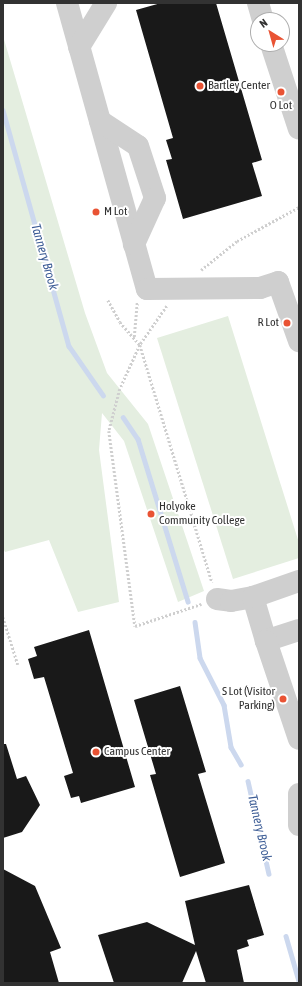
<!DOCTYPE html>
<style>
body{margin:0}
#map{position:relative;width:302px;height:986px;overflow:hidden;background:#fff;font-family:"Asap Condensed",sans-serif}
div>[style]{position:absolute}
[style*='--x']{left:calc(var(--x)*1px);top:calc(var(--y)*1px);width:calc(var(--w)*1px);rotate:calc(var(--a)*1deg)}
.green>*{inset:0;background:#e4eee0}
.stream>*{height:4.5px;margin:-2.25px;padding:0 2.25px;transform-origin:2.25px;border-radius:2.25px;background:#ccd8ee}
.building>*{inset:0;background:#191919}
.path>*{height:2.5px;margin-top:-1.25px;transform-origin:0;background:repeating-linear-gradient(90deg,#cfcfcf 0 2px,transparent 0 4px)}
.minor>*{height:22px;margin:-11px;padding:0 11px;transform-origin:11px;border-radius:11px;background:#cfcfcf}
.dots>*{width:11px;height:11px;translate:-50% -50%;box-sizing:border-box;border:2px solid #fff;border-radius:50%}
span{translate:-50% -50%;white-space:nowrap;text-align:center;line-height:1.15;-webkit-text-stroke:4px #fff;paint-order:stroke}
.poi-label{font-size:12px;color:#323232}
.left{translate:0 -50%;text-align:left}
.right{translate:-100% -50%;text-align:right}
.water-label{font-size:13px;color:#3d5d96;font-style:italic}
.frame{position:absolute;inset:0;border:4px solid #323232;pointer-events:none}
.north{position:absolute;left:250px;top:12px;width:40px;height:40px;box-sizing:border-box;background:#fff;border:1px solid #adadad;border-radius:50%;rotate:323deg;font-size:11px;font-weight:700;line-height:16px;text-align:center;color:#323232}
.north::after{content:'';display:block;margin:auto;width:14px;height:18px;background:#e95334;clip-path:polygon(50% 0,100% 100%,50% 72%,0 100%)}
</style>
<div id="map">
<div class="green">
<div style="clip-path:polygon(3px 36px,85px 313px,107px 373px,148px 424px,204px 591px,178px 602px,124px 441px,102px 413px,99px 450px,119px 602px,78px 612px,49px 540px,5px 552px,3px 548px)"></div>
<div style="clip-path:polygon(228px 316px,299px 543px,299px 558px,233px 579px,157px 338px)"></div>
</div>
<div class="stream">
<div style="--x:3;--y:110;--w:245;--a:74.4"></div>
<div style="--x:69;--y:346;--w:60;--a:55.2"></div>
<div style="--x:123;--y:417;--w:27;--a:56"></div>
<div style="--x:138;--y:439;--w:170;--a:72.9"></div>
<div style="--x:195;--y:622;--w:36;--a:82"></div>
<div style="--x:200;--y:658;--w:53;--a:62.9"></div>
<div style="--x:224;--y:705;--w:43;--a:80.5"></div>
<div style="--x:231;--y:747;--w:20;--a:60"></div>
<div style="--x:248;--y:781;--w:95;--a:77.3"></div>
<div style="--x:286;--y:936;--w:47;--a:73.9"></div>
</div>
<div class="building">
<div style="clip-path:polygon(161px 3px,216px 3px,262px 160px,252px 163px,262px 196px,183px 219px,166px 160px,172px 159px,166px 140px,173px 138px,136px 10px)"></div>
<div style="clip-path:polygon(89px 630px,135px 787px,81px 803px,79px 796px,71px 798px,64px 776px,73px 773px,44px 677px,34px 679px,28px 659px,37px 656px,34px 647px)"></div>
<div style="clip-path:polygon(180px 686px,206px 772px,198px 774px,225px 863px,180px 877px,150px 775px,156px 774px,134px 700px)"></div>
<div style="clip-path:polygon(3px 744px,6px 744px,17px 779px,26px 776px,40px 805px,22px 832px,3px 838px)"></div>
<div style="clip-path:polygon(3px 869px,35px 886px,61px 948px,50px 952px,59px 983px,3px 983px)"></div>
<div style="clip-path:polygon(249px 885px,264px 935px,247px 940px,249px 946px,237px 950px,244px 983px,206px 983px,196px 951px,182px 983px,114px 983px,98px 935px,147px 922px,195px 945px,185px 901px)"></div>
</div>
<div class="path">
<div style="--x:201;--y:270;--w:46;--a:-38.9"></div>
<div style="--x:237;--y:241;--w:71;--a:-28.7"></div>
<div style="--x:108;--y:300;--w:25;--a:61"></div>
<div style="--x:120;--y:322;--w:30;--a:49"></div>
<div style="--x:140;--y:345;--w:248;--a:73.1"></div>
<div style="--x:167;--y:306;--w:47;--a:124.7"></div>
<div style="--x:140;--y:345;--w:48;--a:114.4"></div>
<div style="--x:120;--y:389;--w:43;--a:104.7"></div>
<div style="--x:109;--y:431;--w:197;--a:82.4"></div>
<div style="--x:135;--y:626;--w:70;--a:-18.4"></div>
<div style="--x:134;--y:337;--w:35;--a:-85"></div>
<div style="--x:3;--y:617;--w:50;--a:72.6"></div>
</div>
<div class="minor">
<div style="--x:67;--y:3;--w:297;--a:74.4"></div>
<div style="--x:147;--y:289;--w:113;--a:-0.5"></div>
<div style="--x:260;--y:288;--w:19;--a:-18"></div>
<div style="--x:278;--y:282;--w:63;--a:70.4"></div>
<div style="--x:258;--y:3;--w:18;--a:74"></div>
<div style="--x:271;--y:44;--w:89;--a:71.8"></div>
<div style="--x:79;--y:47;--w:52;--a:-58.5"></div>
<div style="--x:100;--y:121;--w:45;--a:33.3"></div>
<div style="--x:138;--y:146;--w:55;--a:71.9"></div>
<div style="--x:155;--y:198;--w:51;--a:114.5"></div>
<div style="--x:253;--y:597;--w:46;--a:73.5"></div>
<div style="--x:217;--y:599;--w:14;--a:8"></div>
<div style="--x:231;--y:601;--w:22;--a:-10"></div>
<div style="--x:253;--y:597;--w:49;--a:-19.2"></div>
<div style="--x:299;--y:630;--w:35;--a:162"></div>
<div style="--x:266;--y:641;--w:103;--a:71.4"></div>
<div style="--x:299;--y:794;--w:31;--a:90"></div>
</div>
<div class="dots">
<div style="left:200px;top:86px;background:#e95334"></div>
<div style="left:281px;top:92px;background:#e95334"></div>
<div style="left:96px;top:212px;background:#e95334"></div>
<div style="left:287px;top:323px;background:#e95334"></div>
<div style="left:151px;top:514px;background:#e95334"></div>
<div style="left:283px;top:699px;background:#e95334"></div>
<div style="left:96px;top:752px;background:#e95334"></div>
</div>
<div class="poi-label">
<span class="left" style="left:208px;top:86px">Bartley Center</span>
<span style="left:281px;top:106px">O Lot</span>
<span class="left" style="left:104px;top:212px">M Lot</span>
<span class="right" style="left:279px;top:323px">R Lot</span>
<span class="left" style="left:159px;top:514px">Holyoke<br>Community College</span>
<span class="right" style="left:275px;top:699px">S Lot (Visitor<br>Parking)</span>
<span class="left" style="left:104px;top:752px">Campus Center</span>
</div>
<div class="water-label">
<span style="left:44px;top:257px;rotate:74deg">Tannery Brook</span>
<span style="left:259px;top:828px;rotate:77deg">Tannery Brook</span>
</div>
<div class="frame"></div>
<div class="north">N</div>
</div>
